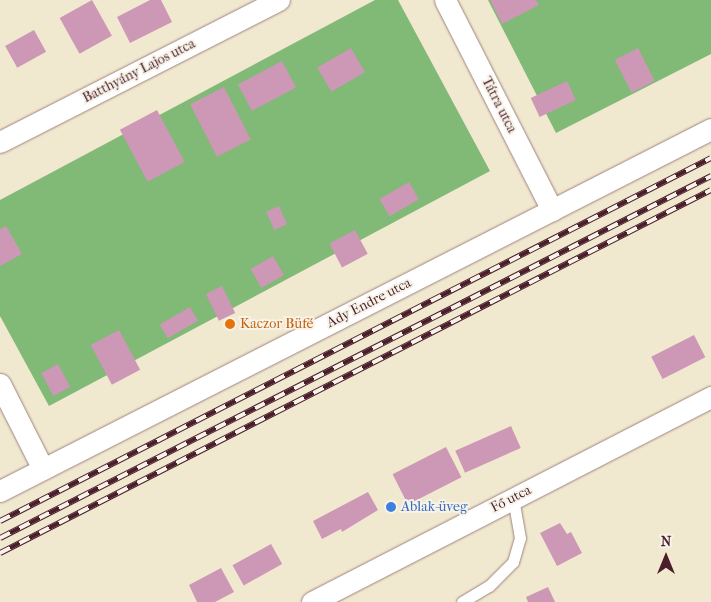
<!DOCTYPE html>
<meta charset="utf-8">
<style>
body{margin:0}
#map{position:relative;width:711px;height:602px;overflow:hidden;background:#f1e8d0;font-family:"IM FELL French Canon",serif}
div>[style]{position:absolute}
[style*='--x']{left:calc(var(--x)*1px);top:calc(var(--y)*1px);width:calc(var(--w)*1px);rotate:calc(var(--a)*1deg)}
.forest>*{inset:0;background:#81b976}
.building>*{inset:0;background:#cd98b5;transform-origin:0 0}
.roads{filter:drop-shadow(0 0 1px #9e847e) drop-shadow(0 0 1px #9e847e)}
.lane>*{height:11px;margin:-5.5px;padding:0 5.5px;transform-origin:5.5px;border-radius:5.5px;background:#fff}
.street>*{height:21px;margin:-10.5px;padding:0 10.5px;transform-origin:10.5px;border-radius:10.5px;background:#fff}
.rail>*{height:5.5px;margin-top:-2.75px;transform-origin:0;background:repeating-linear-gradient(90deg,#f7f3e8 0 11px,#4a1f2b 0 22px);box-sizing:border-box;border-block:1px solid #4a1f2b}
.dots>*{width:14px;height:14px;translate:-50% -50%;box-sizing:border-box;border:2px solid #f7f3e8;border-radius:50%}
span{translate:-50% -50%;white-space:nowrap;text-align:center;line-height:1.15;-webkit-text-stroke:4px #f7f3e8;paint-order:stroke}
.street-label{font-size:14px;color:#4a1f2b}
.food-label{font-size:14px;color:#c56008}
.left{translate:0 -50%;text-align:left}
.shop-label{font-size:14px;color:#366cbe}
.north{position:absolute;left:641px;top:532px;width:50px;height:50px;-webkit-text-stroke:4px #f7f3e8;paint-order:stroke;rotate:0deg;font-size:14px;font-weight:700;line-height:20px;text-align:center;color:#4a1f2b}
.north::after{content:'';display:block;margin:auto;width:18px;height:22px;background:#4a1f2b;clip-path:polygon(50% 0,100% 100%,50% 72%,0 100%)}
</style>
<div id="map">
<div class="forest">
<div style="clip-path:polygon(375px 0,398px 0,490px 171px,49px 406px,0 316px,0 200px)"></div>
<div style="clip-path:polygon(488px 0,711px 0,711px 54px,556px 133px)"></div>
</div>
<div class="building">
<div style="left:92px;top:0;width:41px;height:37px;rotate:61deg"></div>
<div style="clip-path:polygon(150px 0,161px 0,172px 22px,130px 43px,117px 17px)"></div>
<div style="clip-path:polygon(490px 0,536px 0,539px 5px,502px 24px)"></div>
<div style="left:34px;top:30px;width:25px;height:33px;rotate:61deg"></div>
<div style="left:351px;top:48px;width:28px;height:39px;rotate:60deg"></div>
<div style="left:638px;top:48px;width:37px;height:26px;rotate:63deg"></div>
<div style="left:282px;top:61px;width:30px;height:50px;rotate:62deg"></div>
<div style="left:567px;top:81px;width:21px;height:40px;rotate:65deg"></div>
<div style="left:224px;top:87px;width:59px;height:38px;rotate:63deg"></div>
<div style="left:157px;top:110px;width:59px;height:42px;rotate:62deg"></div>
<div style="left:409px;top:182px;width:20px;height:34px;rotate:60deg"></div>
<div style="left:279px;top:206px;width:20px;height:14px;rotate:66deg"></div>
<div style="clip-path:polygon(6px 226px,22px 254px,0 266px,0 229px)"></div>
<div style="left:355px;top:230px;width:27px;height:29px;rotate:62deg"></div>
<div style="left:273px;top:256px;width:22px;height:26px;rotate:60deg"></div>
<div style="left:222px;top:286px;width:30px;height:18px;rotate:64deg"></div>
<div style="left:190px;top:307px;width:16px;height:35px;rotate:60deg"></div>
<div style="left:119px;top:330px;width:45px;height:32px;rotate:62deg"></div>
<div style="left:694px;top:335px;width:25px;height:48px;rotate:63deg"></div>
<div style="left:58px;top:364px;width:26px;height:19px;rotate:62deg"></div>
<div style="left:511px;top:426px;width:24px;height:61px;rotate:66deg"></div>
<div style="left:446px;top:447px;width:34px;height:60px;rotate:63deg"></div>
<div style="clip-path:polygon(368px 492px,378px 510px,342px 532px,341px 529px,322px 539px,313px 521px)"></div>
<div style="clip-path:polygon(560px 523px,567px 534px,571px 532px,582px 553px,557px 566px,540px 533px)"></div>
<div style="left:271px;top:544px;width:23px;height:44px;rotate:61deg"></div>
<div style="clip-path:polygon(221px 568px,234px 592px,215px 602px,197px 602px,189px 585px)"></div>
<div style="clip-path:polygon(548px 587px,555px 602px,528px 602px,526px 597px)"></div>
</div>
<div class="roads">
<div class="lane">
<div style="--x:462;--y:602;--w:31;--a:-31"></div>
<div style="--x:489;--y:586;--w:34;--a:-45"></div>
<div style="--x:513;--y:562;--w:25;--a:-74"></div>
<div style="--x:520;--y:538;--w:41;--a:-99.9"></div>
</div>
<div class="street">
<div style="--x:445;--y:0;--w:236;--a:63"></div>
<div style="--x:0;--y:142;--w:313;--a:-27"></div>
<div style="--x:0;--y:384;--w:95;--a:63.2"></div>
<div style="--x:0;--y:491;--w:798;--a:-26.98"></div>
<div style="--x:312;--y:602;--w:449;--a:-27.2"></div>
</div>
</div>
<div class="rail">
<div style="--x:0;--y:521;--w:798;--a:-27.05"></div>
<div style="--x:0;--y:538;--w:798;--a:-26.98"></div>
<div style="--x:0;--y:553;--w:798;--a:-27.05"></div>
</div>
<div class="dots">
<div style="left:230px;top:324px;background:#e8710a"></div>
<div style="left:391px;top:507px;background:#3f7fe0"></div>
</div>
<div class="street-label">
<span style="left:139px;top:71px;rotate:-27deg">Batthyány Lajos utca</span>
<span style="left:499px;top:105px;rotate:63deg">Tátra utca</span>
<span style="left:369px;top:303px;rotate:-27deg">Ady Endre utca</span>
<span style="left:511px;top:499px;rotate:-27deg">Fő utca</span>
</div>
<div class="food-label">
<span class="left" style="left:240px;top:324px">Kaczor Büfé</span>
</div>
<div class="shop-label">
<span class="left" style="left:401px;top:507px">Ablak-üveg</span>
</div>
<div class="north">N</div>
</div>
